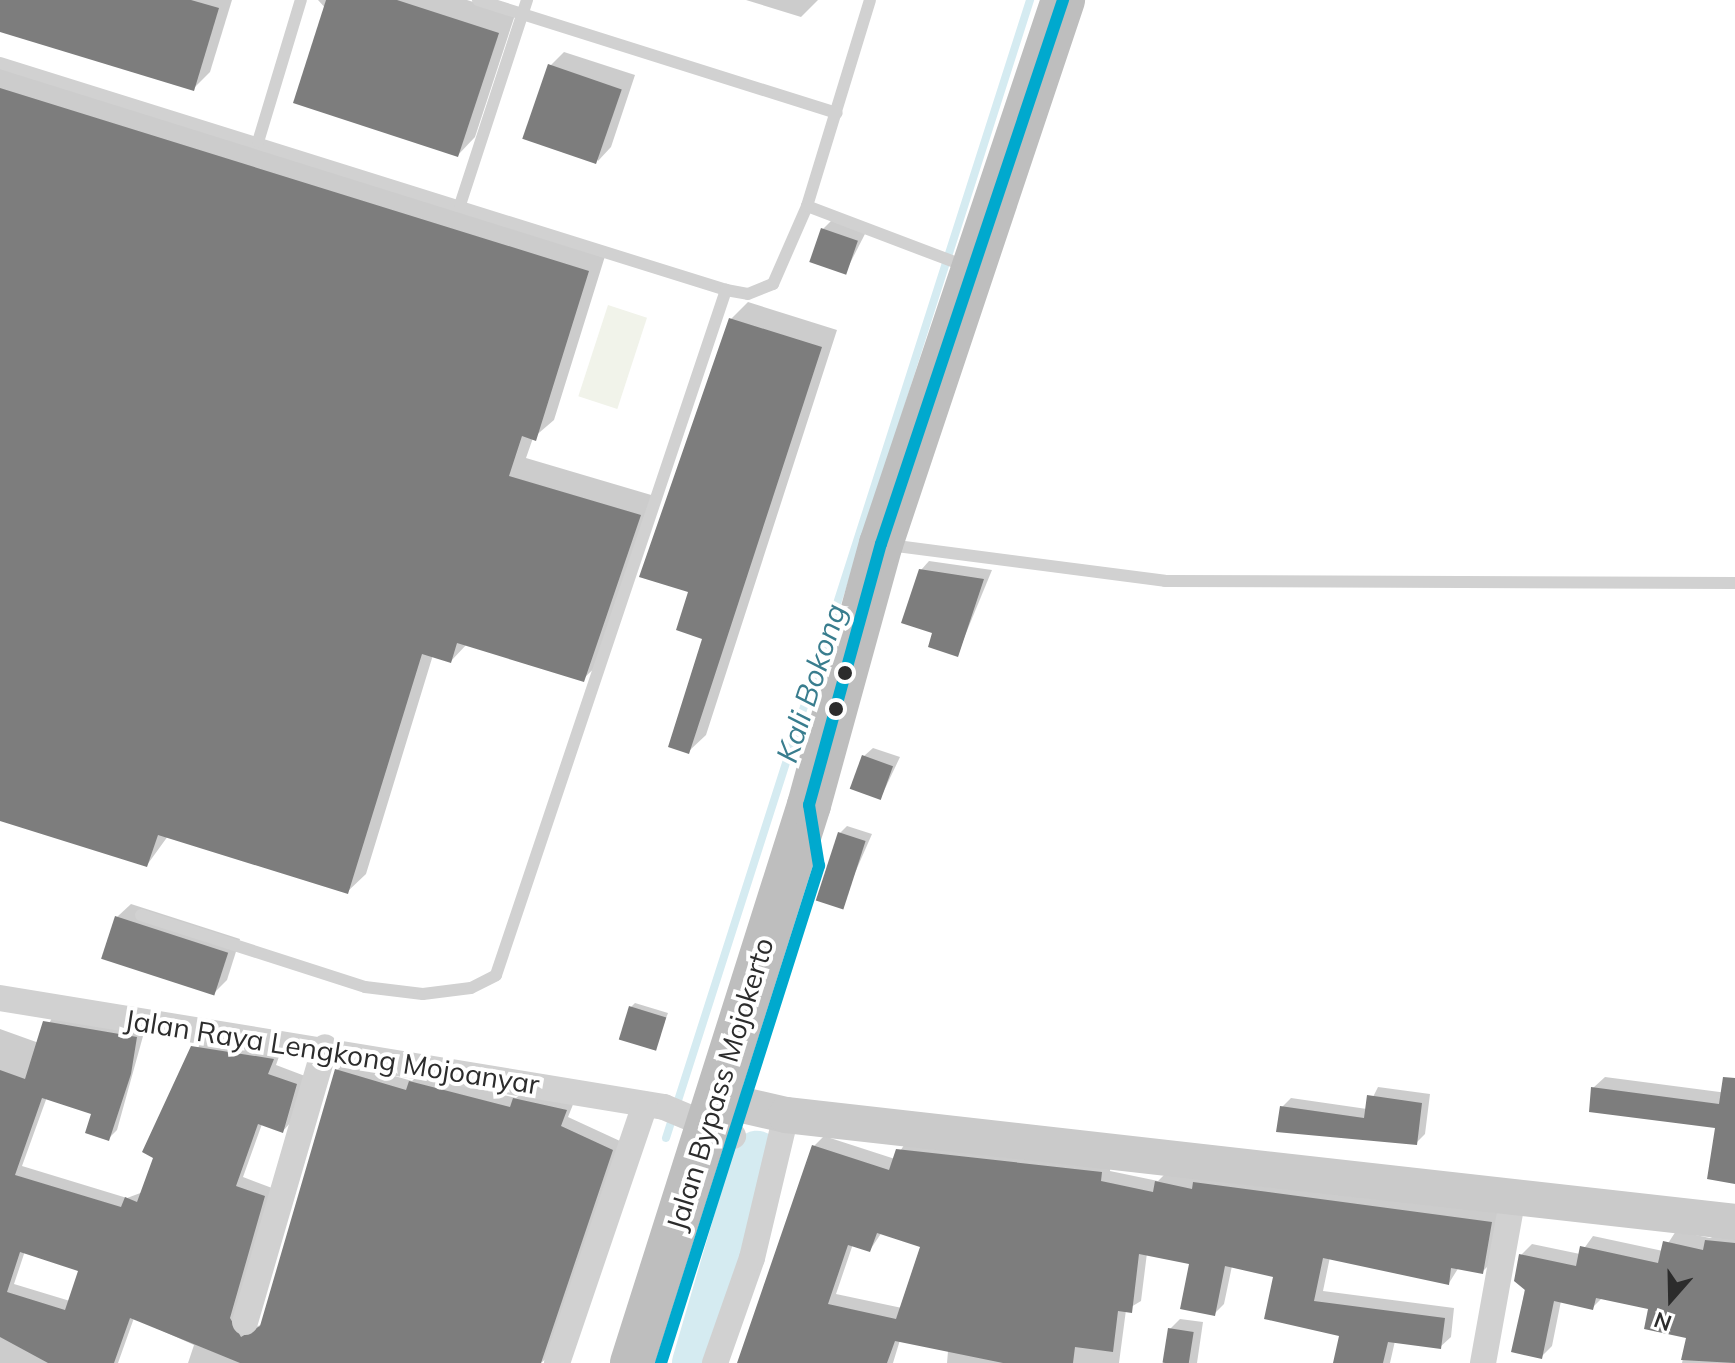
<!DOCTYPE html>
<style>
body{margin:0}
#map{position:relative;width:1735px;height:1363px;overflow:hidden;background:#fff;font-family:Mulish,sans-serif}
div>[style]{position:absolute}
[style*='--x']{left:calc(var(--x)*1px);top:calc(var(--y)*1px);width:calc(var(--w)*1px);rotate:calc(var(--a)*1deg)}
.green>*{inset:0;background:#f1f3ea;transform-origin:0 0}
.shadow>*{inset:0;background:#0003}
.stream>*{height:8px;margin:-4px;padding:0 4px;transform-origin:4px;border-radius:4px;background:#d5ebf1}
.river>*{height:48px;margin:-24px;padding:0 24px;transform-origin:24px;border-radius:24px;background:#d5ebf1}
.building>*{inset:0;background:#7d7d7d;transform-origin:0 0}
.lane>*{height:12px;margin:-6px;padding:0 6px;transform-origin:6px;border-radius:6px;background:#d1d1d1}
.street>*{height:26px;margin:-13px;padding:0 13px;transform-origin:13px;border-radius:13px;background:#d1d1d1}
.secondary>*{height:36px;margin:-18px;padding:0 18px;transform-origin:18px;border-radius:18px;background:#cacaca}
.highway>*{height:44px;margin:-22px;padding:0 22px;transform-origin:22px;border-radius:22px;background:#bebebe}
.bus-1>*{height:12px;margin:-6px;padding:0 6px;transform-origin:6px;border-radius:6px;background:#00a9ce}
.dots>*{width:22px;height:22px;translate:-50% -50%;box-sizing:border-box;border:4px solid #fff;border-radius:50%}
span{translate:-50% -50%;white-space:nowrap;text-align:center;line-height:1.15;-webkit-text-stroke:8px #fff;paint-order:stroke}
.street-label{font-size:28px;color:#2c2c2c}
.water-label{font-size:30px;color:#397d8e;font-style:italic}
.north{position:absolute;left:1631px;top:1259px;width:80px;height:80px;-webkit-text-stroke:6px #fff;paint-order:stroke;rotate:200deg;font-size:22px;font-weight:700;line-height:32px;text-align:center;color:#2c2c2c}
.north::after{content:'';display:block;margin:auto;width:28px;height:36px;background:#2c2c2c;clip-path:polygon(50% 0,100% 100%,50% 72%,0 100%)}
</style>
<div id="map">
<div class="green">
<div style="left:608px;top:305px;width:41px;height:96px;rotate:18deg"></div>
</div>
<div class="shadow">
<div style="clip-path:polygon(0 0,232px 0,210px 72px,193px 89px,0 30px)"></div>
<div style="clip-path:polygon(318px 0,467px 0,515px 15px,475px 137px,458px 155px)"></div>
<div style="clip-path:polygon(746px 0,818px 0,801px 17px)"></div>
<div style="clip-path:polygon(564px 52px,635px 75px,611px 147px,598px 161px,550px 66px)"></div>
<div style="clip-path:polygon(0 65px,606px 253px,554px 420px,533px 438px,526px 458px,658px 497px,602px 661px,583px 679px,467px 644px,451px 661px,433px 655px,366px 874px,347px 892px,168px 836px,147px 865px,0 819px)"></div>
<div style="clip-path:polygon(832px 220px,866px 232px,845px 273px,823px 229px)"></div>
<div style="clip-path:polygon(748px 302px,837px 330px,706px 735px,689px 751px,705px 637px,691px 591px,731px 319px)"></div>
<div style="clip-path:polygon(929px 561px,992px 570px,957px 655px,935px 632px,921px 570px)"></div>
<div style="clip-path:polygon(873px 748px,900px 757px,881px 797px,864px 756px)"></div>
<div style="clip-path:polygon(847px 826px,872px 834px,840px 907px,840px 833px)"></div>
<div style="clip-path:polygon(131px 904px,240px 939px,227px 980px,213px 994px,117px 917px)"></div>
<div style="clip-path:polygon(635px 1003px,668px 1013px,654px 1049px,631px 1007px)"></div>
<div style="clip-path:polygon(evenodd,54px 1014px,145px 1029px,117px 1130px,108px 1139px,94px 1112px,47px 1097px,22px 1166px,127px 1198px,143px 1192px,202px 1038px,281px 1051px,276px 1065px,305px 1076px,291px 1122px,283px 1131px,262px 1124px,243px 1177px,272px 1188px,250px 1330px,264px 1323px,337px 1070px,346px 1062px,412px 1081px,419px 1074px,516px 1098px,524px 1091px,574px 1102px,568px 1117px,620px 1141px,549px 1356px,541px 1363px,188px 1363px,194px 1345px,134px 1318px,118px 1363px,0 1363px,0 1029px,39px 1043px,54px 1014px,25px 1251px,81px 1270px,70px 1301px,14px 1284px,25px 1251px)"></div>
<div style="clip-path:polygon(1605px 1077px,1735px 1094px,1735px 1182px,1717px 1127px,1593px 1088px)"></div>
<div style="clip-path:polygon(1378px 1087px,1430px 1094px,1425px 1134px,1416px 1143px,1282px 1107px,1291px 1098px,1367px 1109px)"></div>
<div style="clip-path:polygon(evenodd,824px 1136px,895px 1159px,908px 1139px,1111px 1162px,1110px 1171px,1158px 1181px,1167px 1172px,1501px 1213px,1492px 1262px,1482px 1272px,1459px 1267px,1449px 1283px,1330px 1257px,1323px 1291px,1454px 1308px,1451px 1337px,1440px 1347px,1395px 1341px,1390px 1363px,1335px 1363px,1341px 1334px,1276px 1275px,1232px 1266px,1224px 1304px,1214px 1314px,1192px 1263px,1147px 1253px,1141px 1301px,1126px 1310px,1119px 1363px,947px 1363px,948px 1351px,900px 1340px,893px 1363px,739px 1363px,814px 1146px,824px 1136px,882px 1232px,923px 1246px,902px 1308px,836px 1294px,853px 1244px,870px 1250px,882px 1232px)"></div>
<div style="clip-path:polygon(1735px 1228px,1735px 1363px,1682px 1363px,1688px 1337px,1651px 1307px,1603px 1297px,1593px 1307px,1561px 1301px,1552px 1346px,1541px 1357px,1514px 1351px,1526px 1282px,1521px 1255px,1532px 1244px,1580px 1254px,1593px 1236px,1663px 1251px,1676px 1231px,1710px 1238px)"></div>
<div style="clip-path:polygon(1180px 1319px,1203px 1322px,1197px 1363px,1163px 1363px,1170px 1329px)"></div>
</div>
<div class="stream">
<div style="--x:666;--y:1138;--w:1195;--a:-72.26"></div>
</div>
<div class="river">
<div style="--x:696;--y:1363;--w:217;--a:-73.7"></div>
</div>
<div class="building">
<div style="clip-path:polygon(0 0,191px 0,219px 8px,194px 91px,0 32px)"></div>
<div style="clip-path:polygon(326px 0,397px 0,499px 33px,458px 157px,293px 103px)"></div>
<div style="left:548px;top:64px;width:78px;height:79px;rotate:19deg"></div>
<div style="clip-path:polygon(0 88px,589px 271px,536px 441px,522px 436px,509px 476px,641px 515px,584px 682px,457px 643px,451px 663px,422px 654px,348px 894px,158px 835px,147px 867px,0 821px)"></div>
<div style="left:821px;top:228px;width:39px;height:36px;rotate:19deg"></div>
<div style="clip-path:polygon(729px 318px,822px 347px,689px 754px,668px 747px,702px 639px,676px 630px,688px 592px,639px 577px)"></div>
<div style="clip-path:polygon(919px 569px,984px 579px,958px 657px,928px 647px,932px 633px,901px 623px)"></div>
<div style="left:862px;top:755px;width:33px;height:36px;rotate:20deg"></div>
<div style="left:838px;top:832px;width:29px;height:72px;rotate:18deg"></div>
<div style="left:115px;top:916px;width:119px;height:45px;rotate:18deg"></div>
<div style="left:629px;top:1006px;width:39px;height:35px;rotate:17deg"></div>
<div style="clip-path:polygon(evenodd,43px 1021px,137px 1037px,131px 1074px,109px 1141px,85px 1133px,91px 1114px,42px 1098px,15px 1175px,121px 1207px,125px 1197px,137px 1202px,153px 1158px,142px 1152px,191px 1046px,274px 1059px,268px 1074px,297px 1084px,283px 1133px,258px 1124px,236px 1186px,265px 1196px,230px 1318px,241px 1337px,260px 1326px,335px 1069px,406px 1090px,409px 1081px,510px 1107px,513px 1098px,567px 1110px,561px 1126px,613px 1150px,541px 1363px,240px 1363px,130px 1318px,114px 1363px,48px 1363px,0 1337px,0 1070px,25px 1079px,43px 1021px,20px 1252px,78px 1271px,65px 1310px,7px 1292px,20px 1252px)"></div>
<div style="clip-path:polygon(1723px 1077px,1735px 1078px,1735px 1184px,1707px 1179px,1715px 1128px,1589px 1112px,1591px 1087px,1719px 1104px)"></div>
<div style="clip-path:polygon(1367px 1095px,1422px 1103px,1417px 1145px,1276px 1132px,1280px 1106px,1364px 1118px)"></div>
<div style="clip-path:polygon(evenodd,812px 1145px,889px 1170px,896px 1149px,1102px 1172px,1101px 1181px,1153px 1192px,1155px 1181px,1192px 1189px,1193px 1182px,1492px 1222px,1483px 1274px,1451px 1268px,1449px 1285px,1323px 1258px,1314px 1301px,1445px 1318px,1441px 1349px,1388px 1342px,1383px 1363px,1333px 1363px,1339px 1336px,1264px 1319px,1273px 1277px,1225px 1266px,1215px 1316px,1180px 1309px,1189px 1264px,1139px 1254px,1132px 1313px,1118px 1311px,1113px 1352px,1075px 1347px,1073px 1363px,1003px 1363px,895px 1341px,887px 1363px,737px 1363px,812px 1145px,877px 1233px,920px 1247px,896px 1319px,828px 1304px,848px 1245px,870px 1252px,877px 1233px)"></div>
<div style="clip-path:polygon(1705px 1240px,1735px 1243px,1735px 1363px,1681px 1360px,1686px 1338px,1644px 1329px,1648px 1309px,1596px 1298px,1593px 1310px,1554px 1301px,1542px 1359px,1511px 1352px,1525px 1290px,1514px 1281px,1519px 1254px,1576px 1266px,1580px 1246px,1658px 1263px,1663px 1241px,1703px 1250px)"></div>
<div style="left:1168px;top:1328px;width:26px;height:35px;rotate:9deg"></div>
</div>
<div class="lane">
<div style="--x:478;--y:0;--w:376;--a:17.5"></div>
<div style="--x:0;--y:63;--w:761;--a:17.36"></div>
<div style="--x:726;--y:290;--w:22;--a:10"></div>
<div style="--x:748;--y:294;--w:27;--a:-22"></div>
<div style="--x:773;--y:284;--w:85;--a:-66.4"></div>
<div style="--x:807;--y:206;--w:169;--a:20.8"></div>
<div style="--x:258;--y:142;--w:148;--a:-73.2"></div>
<div style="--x:460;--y:205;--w:216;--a:-71.9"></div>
<div style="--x:807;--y:206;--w:215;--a:-73"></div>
<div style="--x:889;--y:545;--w:278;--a:7.4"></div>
<div style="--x:1165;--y:581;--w:570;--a:0.2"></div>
<div style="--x:141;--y:915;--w:235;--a:17.8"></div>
<div style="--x:365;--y:987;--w:58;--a:6.9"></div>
<div style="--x:423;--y:994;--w:48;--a:-7.1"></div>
<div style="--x:471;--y:988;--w:28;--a:-27"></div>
<div style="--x:496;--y:975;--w:723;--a:-71.44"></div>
</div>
<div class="street">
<div style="--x:0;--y:998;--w:673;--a:9.32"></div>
<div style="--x:664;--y:1107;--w:75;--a:22.8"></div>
<div style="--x:245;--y:1322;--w:286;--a:-73.8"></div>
<div style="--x:557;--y:1363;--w:273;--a:-71.2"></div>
<div style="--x:715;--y:1363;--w:111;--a:-70.6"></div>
<div style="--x:752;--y:1258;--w:147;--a:-76.6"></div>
<div style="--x:1483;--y:1363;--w:170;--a:-79.8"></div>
</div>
<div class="secondary">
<div style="--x:716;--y:1099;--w:72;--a:12.9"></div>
<div style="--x:786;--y:1115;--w:955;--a:6.43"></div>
</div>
<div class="highway">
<div style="--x:632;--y:1363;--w:585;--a:-72.4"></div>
<div style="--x:809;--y:805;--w:271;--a:-74.6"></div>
<div style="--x:881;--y:544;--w:574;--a:-71.5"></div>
</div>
<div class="bus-1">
<div style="--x:661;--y:1363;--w:522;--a:-72.36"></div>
<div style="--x:819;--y:866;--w:62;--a:-99.3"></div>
<div style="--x:809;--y:805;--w:271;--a:-74.6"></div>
<div style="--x:881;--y:544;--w:574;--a:-71.5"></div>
</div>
<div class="dots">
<div style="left:845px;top:673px;background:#2c2c2c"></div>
<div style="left:836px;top:709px;background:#2c2c2c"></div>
</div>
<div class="street-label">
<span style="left:332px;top:1052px;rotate:9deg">Jalan Raya Lengkong Mojoanyar</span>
<span style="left:720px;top:1084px;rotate:-73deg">Jalan Bypass Mojokerto</span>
</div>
<div class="water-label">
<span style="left:811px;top:683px;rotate:-72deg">Kali Bokong</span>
</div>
<div class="north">N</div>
</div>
